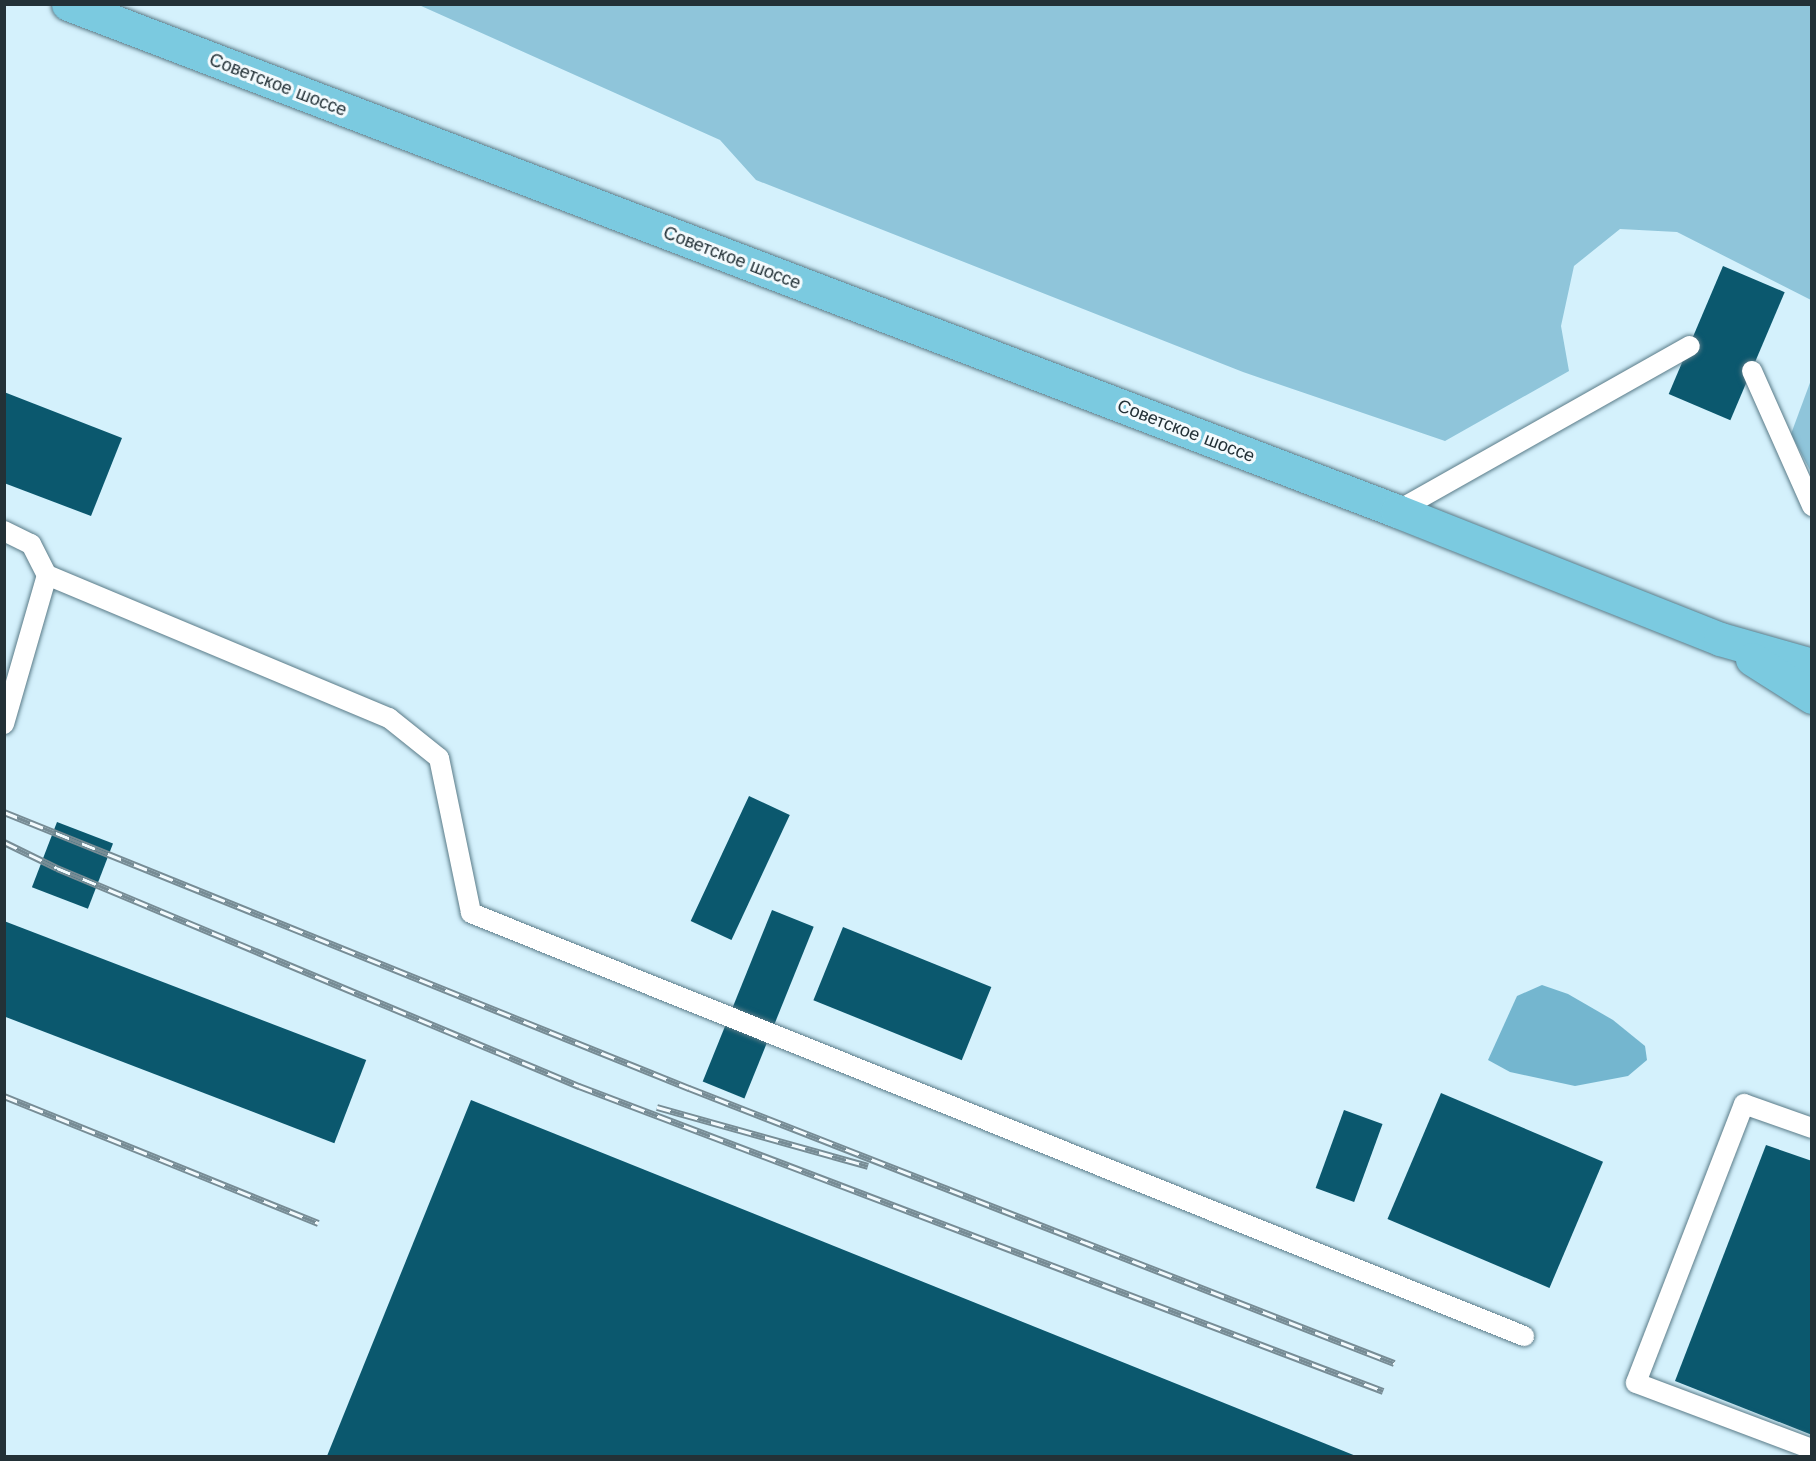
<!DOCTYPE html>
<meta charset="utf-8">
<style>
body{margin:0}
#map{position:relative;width:1816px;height:1461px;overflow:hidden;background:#d4f1fc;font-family:"Work Sans",sans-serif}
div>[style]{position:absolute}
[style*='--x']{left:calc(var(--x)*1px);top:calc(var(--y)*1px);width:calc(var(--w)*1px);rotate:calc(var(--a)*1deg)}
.green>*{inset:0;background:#8fc5da}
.forest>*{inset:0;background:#74b6cf}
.building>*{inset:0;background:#0b586e;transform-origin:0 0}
.roads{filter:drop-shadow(0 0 2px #5a7b88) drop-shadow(0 0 2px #5a7b88)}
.lane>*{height:20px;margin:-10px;padding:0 10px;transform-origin:10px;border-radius:10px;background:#fff}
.primary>*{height:33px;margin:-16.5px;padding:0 16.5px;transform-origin:16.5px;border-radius:16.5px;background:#7bcae0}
.rail>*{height:7px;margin-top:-3.5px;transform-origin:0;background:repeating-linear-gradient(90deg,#f3fafd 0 14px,#778c95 0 28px);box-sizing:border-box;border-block:2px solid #778c95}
span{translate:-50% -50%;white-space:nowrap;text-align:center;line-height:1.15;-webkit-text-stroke:6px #f3fafd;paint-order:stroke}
.street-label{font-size:18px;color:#233137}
.frame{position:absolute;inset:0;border:6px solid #233137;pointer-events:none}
</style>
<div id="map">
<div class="green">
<div style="clip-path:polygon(419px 5px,1811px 5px,1811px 300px,1677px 232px,1620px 229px,1574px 266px,1561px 326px,1569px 371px,1445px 441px,1243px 372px,756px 180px,720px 140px)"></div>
<div style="clip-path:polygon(1811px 380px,1812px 472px,1811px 472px,1791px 434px)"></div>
</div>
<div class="forest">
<div style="clip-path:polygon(1542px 985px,1568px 994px,1613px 1020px,1645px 1046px,1647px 1060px,1628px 1076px,1575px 1086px,1510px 1072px,1488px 1060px,1517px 996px)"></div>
</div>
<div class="building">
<div style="left:1723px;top:266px;width:67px;height:139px;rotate:23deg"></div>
<div style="clip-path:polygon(4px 392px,122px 438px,91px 516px,4px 483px)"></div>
<div style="left:749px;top:796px;width:45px;height:138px;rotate:25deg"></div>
<div style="left:57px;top:822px;width:60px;height:70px;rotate:21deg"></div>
<div style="left:772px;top:910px;width:45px;height:185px;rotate:22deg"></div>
<div style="left:4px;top:921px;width:388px;height:89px;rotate:21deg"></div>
<div style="left:843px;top:927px;width:160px;height:79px;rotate:22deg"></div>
<div style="left:1441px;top:1093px;width:176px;height:137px;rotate:23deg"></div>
<div style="clip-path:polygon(471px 1100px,1356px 1456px,327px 1456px)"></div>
<div style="left:1344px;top:1110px;width:41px;height:83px;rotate:20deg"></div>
<div style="clip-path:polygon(1766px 1145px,1812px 1161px,1812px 1435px,1675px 1381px)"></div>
</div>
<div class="roads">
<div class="lane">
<div style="--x:1752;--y:371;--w:148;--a:66"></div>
<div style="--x:1397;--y:511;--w:336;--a:-29.4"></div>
<div style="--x:4;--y:531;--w:30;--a:26"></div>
<div style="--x:31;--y:544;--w:35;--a:63"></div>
<div style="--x:47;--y:575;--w:371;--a:22.7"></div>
<div style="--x:389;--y:718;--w:64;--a:38.7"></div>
<div style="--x:439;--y:758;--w:158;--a:78.3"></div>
<div style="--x:471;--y:913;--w:1135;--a:21.89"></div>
<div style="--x:4;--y:724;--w:155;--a:-73.9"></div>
<div style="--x:1812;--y:1128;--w:72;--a:-160.6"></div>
<div style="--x:1744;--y:1104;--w:299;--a:111.2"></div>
<div style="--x:1636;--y:1383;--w:188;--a:20.6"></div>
</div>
<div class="primary">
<div style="--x:68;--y:4;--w:1422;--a:20.88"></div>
<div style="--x:1397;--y:511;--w:347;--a:21.6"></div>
<div style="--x:1720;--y:639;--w:96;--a:15.8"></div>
<div style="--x:1752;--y:659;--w:71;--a:32.3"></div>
</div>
</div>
<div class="rail">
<div style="--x:4;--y:812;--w:739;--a:21.95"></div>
<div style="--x:689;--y:1088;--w:757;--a:21.31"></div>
<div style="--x:4;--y:842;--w:59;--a:26.1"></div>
<div style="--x:57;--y:868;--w:566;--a:22.67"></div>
<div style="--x:579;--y:1086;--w:860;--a:20.77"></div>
<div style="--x:4;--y:1096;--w:339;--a:22"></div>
<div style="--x:657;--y:1107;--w:219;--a:15.6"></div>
</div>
<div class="street-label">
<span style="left:278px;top:85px;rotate:21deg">Советское шоссе</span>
<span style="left:732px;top:258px;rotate:21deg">Советское шоссе</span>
<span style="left:1186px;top:431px;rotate:21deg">Советское шоссе</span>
</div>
<div class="frame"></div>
</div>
